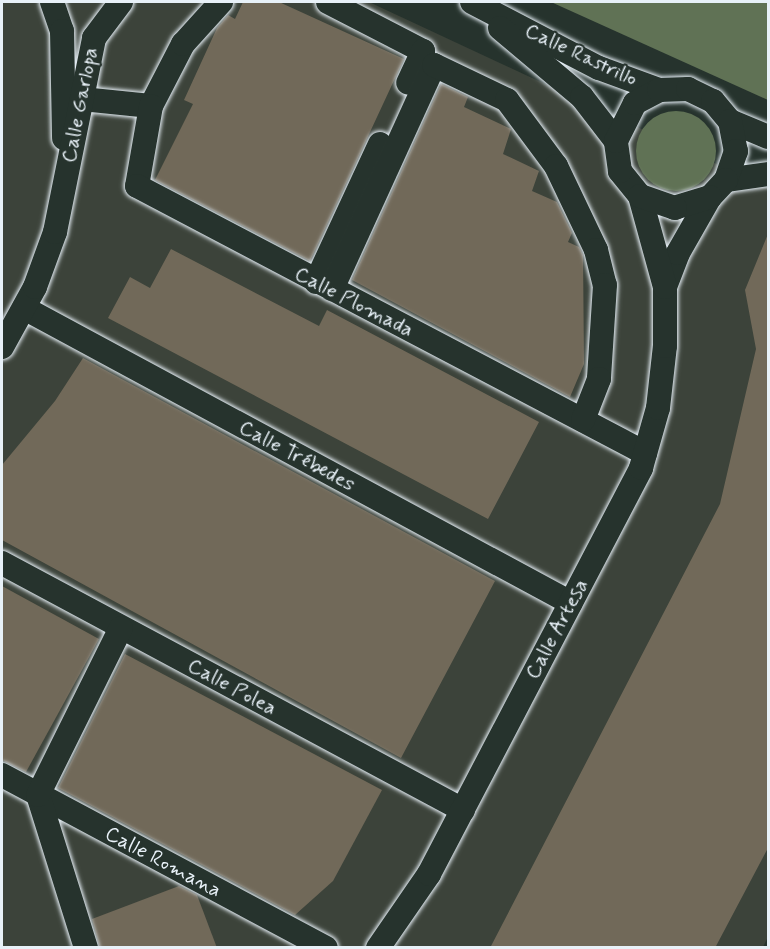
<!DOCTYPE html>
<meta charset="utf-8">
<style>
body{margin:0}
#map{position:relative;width:770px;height:949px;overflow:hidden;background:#26332d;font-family:Mynerve,sans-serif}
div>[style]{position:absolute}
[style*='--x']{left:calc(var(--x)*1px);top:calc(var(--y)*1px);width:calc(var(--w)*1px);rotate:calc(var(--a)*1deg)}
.built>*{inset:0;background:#3c433a}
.green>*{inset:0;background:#607255}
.round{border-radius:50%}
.building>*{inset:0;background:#716959}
.roads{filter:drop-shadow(0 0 2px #e8f1f8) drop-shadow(0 0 2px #e8f1f8)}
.minor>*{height:24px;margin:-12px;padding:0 12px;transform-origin:12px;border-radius:12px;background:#26332d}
span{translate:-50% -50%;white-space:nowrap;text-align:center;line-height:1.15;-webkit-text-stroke:4.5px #26332d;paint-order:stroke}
.street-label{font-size:21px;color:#e8f1f8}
.frame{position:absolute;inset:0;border:3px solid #e8f1f8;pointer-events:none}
</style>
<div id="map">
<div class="built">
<div style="clip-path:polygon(2px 2px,369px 2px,768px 188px,768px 937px,763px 947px,2px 948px)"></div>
</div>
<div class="green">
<div style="clip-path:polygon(551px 2px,768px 2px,768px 100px)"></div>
<div class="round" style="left:636px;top:111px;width:80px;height:80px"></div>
</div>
<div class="building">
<div style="clip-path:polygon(243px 2px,279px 2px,404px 59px,310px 261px,155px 180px,193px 104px,184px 100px,217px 28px,228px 15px,235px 19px)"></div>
<div style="clip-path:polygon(441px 84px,468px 97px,464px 107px,511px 129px,503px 154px,539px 171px,532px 191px,557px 202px,572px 233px,568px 242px,579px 247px,583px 255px,584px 364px,570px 397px,352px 280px)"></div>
<div style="clip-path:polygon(768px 234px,768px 848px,715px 948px,490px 948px,720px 504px,756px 349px,745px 290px)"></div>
<div style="clip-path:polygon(171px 249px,319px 326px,327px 310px,539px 422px,488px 519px,108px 318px,130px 277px,150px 288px)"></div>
<div style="clip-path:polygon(83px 358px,495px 581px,401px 758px,2px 540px,2px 465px,55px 401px)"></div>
<div style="clip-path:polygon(2px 586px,99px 639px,26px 772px,2px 760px)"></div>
<div style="clip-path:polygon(125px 654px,382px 790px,333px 881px,295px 915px,58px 788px)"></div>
<div style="clip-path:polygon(179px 886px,197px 895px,217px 948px,100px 948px,92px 919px)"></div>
</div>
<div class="roads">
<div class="minor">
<div style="--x:52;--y:2;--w:31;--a:71"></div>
<div style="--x:62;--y:31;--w:107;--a:88.9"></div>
<div style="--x:328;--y:2;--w:107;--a:27.3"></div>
<div style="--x:423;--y:51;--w:35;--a:115"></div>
<div style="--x:472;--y:2;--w:143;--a:27.5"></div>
<div style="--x:599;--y:68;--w:64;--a:20.1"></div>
<div style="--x:500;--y:28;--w:107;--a:40.1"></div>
<div style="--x:582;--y:97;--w:56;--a:52.3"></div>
<div style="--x:82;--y:99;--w:69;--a:5.8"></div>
<div style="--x:151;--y:106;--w:70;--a:-62.7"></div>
<div style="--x:183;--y:44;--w:57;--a:-47.9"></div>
<div style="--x:151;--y:106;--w:81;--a:99.9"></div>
<div style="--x:137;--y:186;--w:574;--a:27.73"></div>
<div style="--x:730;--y:121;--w:41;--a:22.8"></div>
<div style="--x:726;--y:180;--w:42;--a:-8.1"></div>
<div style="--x:316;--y:282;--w:152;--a:-65.1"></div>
<div style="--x:665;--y:287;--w:36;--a:-69"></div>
<div style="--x:678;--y:253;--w:64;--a:-60.3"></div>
<div style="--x:332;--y:289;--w:246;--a:-65.5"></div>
<div style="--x:434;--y:65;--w:81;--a:25.6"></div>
<div style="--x:507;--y:100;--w:82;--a:53.4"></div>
<div style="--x:556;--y:166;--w:93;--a:64.5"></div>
<div style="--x:596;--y:250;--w:36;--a:76"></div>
<div style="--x:605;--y:285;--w:94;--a:93.7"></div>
<div style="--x:599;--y:379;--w:44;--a:111.3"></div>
<div style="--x:24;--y:308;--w:621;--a:28.34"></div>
<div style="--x:2;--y:347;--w:68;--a:-61.2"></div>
<div style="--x:35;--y:287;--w:59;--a:-70"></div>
<div style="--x:55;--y:232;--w:198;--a:-78.6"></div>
<div style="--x:94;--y:38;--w:45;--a:-53.1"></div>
<div style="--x:2;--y:563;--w:523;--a:28.18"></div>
<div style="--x:2;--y:775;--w:367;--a:28.1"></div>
<div style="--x:86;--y:948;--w:160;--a:-107.4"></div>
<div style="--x:38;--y:795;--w:186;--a:-63.6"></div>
<div style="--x:378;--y:948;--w:90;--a:-55.4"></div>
<div style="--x:429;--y:874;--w:458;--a:-62.4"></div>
<div style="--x:641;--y:468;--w:62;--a:-74.2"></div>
<div style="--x:658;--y:408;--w:62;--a:-83.6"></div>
<div style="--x:665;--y:346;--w:59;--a:-90"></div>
<div style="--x:665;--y:287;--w:94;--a:-105.4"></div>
<div style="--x:640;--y:196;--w:32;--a:-129"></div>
<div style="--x:620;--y:171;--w:30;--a:-98"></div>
<div style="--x:616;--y:141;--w:42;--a:-63.4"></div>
<div style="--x:635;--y:103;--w:27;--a:-28"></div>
<div style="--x:659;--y:90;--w:29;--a:-2"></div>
<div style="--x:688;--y:89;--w:28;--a:26"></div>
<div style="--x:713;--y:101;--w:26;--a:50"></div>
<div style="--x:730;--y:121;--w:31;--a:79"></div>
<div style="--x:736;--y:151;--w:31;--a:109"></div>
<div style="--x:726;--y:180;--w:23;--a:133"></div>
<div style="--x:710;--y:197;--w:37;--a:163"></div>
<div style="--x:675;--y:208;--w:37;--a:-161"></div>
</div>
</div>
<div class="street-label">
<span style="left:581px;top:55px;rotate:25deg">Calle Rastrillo</span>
<span style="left:80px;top:105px;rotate:-79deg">Calle Garlopa</span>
<span style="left:354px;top:302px;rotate:27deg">Calle Plomada</span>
<span style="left:297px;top:456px;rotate:28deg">Calle Trébedes</span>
<span style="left:557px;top:629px;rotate:-62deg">Calle Artesa</span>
<span style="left:232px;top:687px;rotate:28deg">Calle Polea</span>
<span style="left:163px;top:862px;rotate:28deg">Calle Romana</span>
</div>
<div class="frame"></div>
</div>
